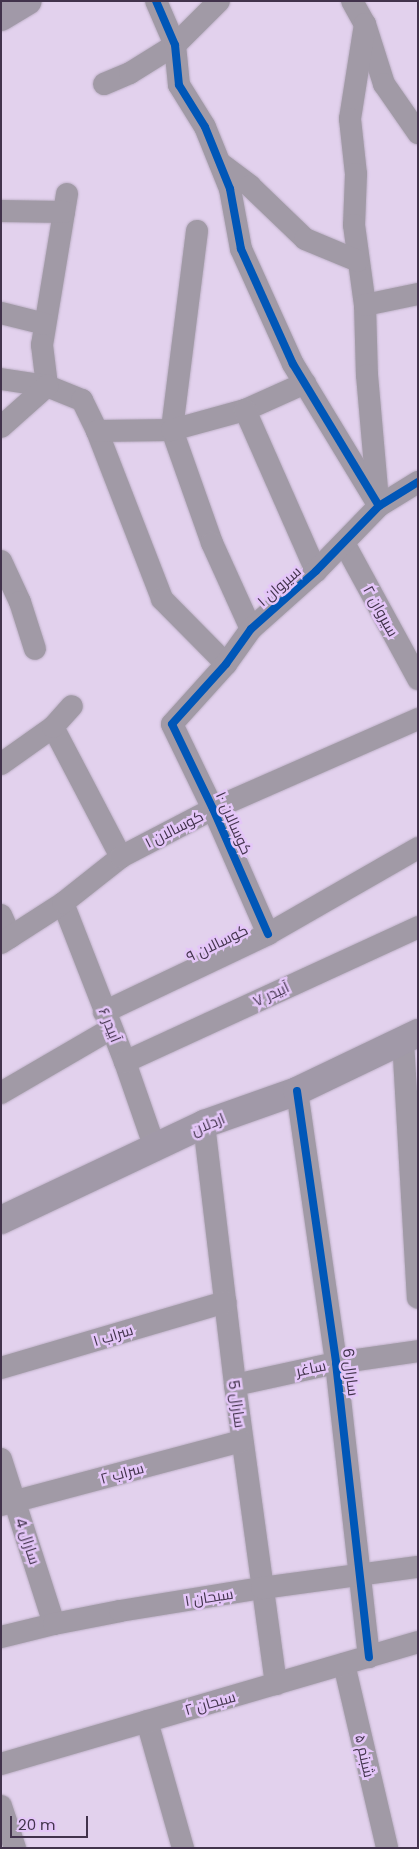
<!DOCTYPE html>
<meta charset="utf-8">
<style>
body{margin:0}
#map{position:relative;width:419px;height:1849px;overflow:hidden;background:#e2d1ed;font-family:Poppins,Cairo,sans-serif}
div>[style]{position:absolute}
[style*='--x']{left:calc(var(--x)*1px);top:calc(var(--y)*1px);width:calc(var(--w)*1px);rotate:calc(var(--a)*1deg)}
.roads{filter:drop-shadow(0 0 1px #beb1c7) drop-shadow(0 0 1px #beb1c7)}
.street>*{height:22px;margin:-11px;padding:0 11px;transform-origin:11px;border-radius:11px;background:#a19aa6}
.secondary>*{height:28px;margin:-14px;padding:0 14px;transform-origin:14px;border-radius:14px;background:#a199a8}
.cycleway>*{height:8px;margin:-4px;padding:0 4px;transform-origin:4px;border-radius:4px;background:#0057b8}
span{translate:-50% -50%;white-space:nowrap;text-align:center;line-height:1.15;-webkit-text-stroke:5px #e4c6f8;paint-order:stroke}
.street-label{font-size:15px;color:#42334c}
.frame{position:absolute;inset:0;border:2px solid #42334c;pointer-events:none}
.scale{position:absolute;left:10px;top:1816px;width:78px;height:22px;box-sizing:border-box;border:2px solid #42334c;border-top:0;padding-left:6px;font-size:15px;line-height:18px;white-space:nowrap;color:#42334c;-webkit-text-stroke:4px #e4c6f8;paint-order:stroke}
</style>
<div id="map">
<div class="roads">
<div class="street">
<div style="--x:156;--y:1;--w:48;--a:66.6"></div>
<div style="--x:175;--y:45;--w:40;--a:84.3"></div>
<div style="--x:179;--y:85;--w:49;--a:58.2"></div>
<div style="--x:205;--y:127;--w:67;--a:68"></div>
<div style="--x:230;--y:189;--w:61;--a:79.6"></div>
<div style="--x:241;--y:249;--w:126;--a:65.7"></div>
<div style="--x:293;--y:364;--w:166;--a:58.8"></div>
<div style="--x:352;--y:1;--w:26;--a:61"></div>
<div style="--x:365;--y:24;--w:63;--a:72.4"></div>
<div style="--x:384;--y:84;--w:60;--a:55.2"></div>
<div style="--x:365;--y:24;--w:96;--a:99"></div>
<div style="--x:350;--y:119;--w:55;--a:83.8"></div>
<div style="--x:356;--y:174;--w:51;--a:92.2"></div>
<div style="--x:354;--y:225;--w:81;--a:82.2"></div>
<div style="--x:365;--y:305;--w:70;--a:88.4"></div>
<div style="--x:367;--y:375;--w:125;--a:85"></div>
<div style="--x:104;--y:84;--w:28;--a:-23"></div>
<div style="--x:130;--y:73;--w:53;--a:-31.9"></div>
<div style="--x:175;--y:45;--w:62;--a:-45"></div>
<div style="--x:220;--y:163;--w:38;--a:37"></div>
<div style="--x:250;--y:186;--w:76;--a:43.9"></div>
<div style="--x:305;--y:239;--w:57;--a:22.5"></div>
<div style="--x:67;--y:194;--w:153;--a:99.4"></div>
<div style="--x:42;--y:345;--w:41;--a:83"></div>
<div style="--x:47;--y:386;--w:38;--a:22"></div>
<div style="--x:82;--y:400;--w:34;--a:64"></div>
<div style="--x:97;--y:431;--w:180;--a:68.8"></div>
<div style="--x:162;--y:599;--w:91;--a:45.4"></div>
<div style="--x:1;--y:211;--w:63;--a:0.9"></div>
<div style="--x:197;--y:231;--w:201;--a:97.2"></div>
<div style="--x:172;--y:430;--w:120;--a:70.5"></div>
<div style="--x:212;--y:543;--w:94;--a:65.6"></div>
<div style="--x:365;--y:305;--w:54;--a:-11.7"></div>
<div style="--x:1;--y:313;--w:45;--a:14"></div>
<div style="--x:1;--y:379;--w:47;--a:8.7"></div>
<div style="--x:245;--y:410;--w:66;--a:-24.2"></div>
<div style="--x:1;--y:427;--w:62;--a:-41.7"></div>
<div style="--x:97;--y:431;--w:75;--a:-0.8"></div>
<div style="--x:172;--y:430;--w:76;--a:-15.3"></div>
<div style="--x:245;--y:410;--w:176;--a:66.2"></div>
<div style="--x:344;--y:543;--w:155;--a:61.4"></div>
<div style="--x:1;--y:561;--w:45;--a:65.1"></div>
<div style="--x:20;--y:602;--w:49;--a:72.3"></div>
<div style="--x:53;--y:727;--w:147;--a:62.4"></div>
<div style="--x:1;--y:764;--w:64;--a:-35.4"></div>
<div style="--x:53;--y:727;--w:28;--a:-48"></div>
<div style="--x:63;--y:903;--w:171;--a:68.7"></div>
<div style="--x:125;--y:1062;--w:91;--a:70.8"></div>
<div style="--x:1;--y:915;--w:24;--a:66"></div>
<div style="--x:268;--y:934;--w:137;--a:-113.7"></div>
<div style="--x:213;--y:809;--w:94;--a:-115.8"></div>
<div style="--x:172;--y:724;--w:81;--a:-48"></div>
<div style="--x:226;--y:664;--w:43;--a:-54.5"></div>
<div style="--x:251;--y:629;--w:87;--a:-41.7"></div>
<div style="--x:316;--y:571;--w:91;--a:-45.9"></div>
<div style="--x:379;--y:506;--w:46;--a:-31.6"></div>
<div style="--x:1;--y:943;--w:74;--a:-32.8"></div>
<div style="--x:63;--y:903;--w:74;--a:-38.4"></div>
<div style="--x:121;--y:857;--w:104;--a:-27.6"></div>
<div style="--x:213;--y:809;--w:224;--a:-23.7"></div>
<div style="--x:104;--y:1012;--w:182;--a:-25.4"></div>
<div style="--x:268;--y:934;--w:173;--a:-29.8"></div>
<div style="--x:403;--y:1040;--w:258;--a:86.7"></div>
<div style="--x:125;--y:1062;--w:323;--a:-24.7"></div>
<div style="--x:297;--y:1091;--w:275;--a:81.8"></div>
<div style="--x:336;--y:1363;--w:296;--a:83.6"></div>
<div style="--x:1;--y:1093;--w:127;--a:-30.2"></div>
<div style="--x:204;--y:1124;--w:263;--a:83.2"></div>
<div style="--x:235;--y:1385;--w:302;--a:82.2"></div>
<div style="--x:1;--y:1368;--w:234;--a:-16.4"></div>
<div style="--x:235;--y:1385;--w:103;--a:-12.3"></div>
<div style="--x:336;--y:1363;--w:83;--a:-8.3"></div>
<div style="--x:1;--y:1459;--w:173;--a:72.2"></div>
<div style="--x:1;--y:1505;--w:249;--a:-14.9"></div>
<div style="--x:1;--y:1637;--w:55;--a:-13.8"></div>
<div style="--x:54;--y:1624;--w:67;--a:-11.1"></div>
<div style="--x:120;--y:1611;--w:144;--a:-9.2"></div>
<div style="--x:262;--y:1588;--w:157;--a:-7.7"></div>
<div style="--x:344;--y:1664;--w:189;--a:76.8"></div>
<div style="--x:147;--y:1721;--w:132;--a:74.2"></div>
<div style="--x:1;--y:1764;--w:434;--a:-16.3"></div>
<div style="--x:1;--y:1806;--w:44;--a:71.6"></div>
</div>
<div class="secondary">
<div style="--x:1;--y:17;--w:31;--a:-31"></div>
<div style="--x:1;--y:1220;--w:225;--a:-25.3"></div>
<div style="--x:204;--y:1124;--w:99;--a:-19.5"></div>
<div style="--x:297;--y:1091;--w:134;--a:-25.6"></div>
</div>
</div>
<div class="cycleway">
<div style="--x:156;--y:1;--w:48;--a:66.6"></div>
<div style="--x:175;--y:45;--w:40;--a:84.3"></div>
<div style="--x:179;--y:85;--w:49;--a:58.2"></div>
<div style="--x:205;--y:127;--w:67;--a:68"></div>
<div style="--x:230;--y:189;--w:61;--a:79.6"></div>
<div style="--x:241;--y:249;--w:126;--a:65.7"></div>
<div style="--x:293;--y:364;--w:166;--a:58.8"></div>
<div style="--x:268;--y:934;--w:137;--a:-113.7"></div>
<div style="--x:213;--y:809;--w:94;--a:-115.8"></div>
<div style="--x:172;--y:724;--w:81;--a:-48"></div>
<div style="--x:226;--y:664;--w:43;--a:-54.5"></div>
<div style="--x:251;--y:629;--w:87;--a:-41.7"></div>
<div style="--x:316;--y:571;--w:91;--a:-45.9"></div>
<div style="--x:379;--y:506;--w:46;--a:-31.6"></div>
<div style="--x:297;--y:1091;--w:275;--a:81.8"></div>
<div style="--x:336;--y:1363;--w:296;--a:83.6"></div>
</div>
<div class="street-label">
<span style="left:279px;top:586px;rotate:-41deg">سیروان ۱</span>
<span style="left:381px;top:611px;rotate:61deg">سیروان ۲</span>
<span style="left:234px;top:823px;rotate:66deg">کوسالان ۱۰</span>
<span style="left:174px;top:829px;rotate:-27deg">کوسالان ۱</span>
<span style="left:217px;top:943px;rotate:-26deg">کوسالان ۹</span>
<span style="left:271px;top:994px;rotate:-25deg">آبیدر ۷</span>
<span style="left:110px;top:1025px;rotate:68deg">آبیدر ۶</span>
<span style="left:208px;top:1124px;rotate:-22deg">اردلان</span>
<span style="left:113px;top:1335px;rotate:-17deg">سراب ۱</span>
<span style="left:311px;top:1368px;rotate:-12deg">ساغر</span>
<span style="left:351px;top:1372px;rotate:83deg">سارال 6</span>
<span style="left:237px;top:1404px;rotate:82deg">سارال 5</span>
<span style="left:122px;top:1473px;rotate:-15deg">سراب ۲</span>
<span style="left:28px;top:1541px;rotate:72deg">سارال 4</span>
<span style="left:209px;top:1597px;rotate:-9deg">سبحان ۱</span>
<span style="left:210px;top:1703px;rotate:-16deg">سبحان ۲</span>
<span style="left:365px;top:1756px;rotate:77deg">شبنم ۵</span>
</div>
<div class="frame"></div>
<div class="scale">20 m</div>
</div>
